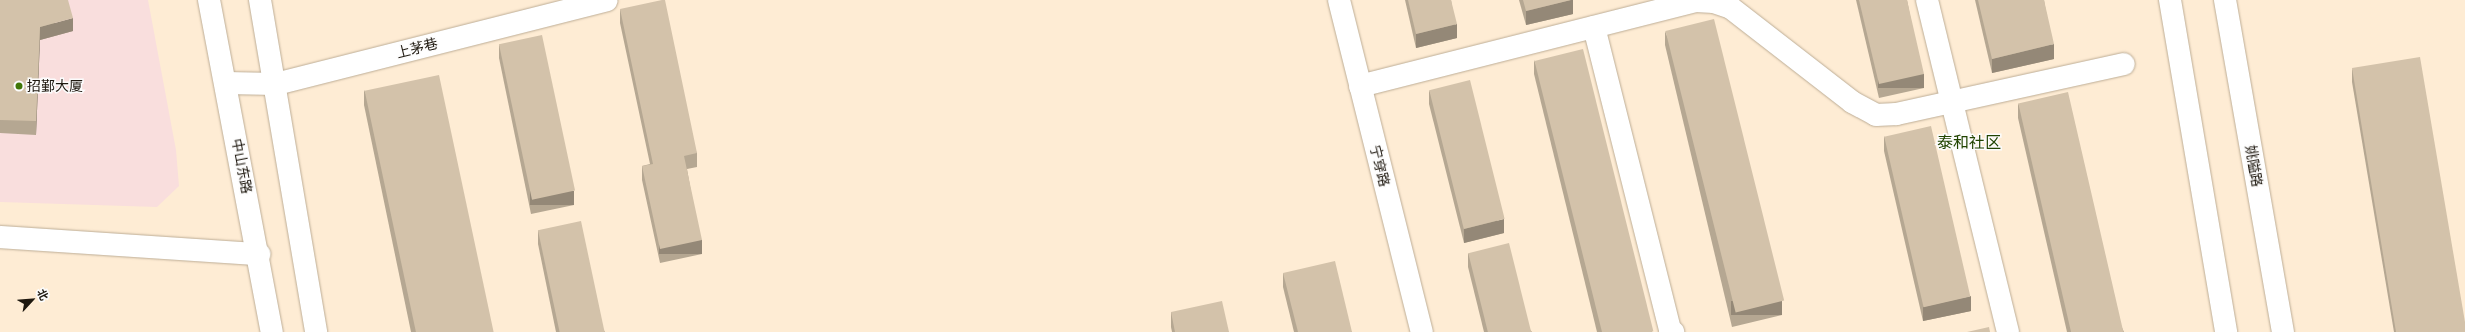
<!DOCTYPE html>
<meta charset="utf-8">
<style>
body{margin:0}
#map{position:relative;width:2465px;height:332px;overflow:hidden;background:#feecd4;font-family:"Archivo Narrow","Noto Sans SC",sans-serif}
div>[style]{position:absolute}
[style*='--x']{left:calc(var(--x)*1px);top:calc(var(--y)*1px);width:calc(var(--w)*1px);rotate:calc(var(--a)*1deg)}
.commercial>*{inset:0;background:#f9dedd}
.roads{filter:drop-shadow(0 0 1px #bdad96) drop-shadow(0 0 1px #bdad96)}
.minor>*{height:22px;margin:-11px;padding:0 11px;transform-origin:11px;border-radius:11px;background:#fff}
.major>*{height:22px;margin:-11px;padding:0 11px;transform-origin:11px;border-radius:11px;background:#fff}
.wall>*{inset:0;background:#b5a792}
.shaded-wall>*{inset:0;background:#948877;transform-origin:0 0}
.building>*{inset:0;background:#d3c2aa;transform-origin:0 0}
.dots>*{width:11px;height:11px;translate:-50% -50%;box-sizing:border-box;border:2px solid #fcfcfc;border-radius:50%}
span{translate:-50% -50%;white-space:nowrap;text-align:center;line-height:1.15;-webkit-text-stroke:3px #fcfcfc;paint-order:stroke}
.street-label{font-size:14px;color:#1e180f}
.poi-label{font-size:14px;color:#1e180f}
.left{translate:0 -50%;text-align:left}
.quarter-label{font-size:16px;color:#214400}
.north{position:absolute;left:12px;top:280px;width:40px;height:40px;-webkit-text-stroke:3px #fcfcfc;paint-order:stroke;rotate:64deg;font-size:11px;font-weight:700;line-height:16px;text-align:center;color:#1e180f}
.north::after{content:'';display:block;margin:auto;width:14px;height:18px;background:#1e180f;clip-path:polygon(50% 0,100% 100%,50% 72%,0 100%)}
</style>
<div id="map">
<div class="commercial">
<div style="clip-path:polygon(0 0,148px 0,176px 150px,179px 186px,157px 207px,0 202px)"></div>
</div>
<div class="roads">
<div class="minor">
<div style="--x:1339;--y:0;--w:342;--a:76"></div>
<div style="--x:1927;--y:0;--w:342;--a:76.3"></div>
<div style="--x:1594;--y:27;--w:312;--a:75.9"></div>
<div style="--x:1670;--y:330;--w:4;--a:34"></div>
<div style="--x:226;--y:83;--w:50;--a:1.1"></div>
<div style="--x:276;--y:84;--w:341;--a:-14.2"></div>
<div style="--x:1360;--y:86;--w:347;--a:-14.2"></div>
<div style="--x:1696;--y:1;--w:18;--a:3"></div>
<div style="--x:1714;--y:2;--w:18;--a:19"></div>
<div style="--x:1731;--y:8;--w:153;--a:37.8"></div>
<div style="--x:1852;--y:102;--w:27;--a:28"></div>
<div style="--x:1876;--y:115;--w:21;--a:-3"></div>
<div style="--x:1897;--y:114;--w:232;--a:-12.4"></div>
<div style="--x:0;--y:237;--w:260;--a:3.8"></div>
</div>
<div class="major">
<div style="--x:209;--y:0;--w:338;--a:79.3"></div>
<div style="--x:260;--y:0;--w:337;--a:80.4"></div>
<div style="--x:2170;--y:0;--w:337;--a:80.4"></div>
<div style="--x:2225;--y:0;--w:337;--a:80.1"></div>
</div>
</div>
<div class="wall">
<div style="clip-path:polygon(0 0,73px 31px,40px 40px,36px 135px,0 133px)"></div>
<div style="clip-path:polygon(1405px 0,1451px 0,1457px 38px,1416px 48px)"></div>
<div style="clip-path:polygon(1519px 0,1573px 0,1573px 14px,1526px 25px)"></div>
<div style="clip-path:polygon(1856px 0,1907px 0,1924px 88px,1879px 98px)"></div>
<div style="clip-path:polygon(1975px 0,2044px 0,2054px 59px,1992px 73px)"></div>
<div style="clip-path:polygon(620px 9px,697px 153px,697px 167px,687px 169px,702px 254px,660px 263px,642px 180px,642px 166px,650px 164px,620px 23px)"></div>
<div style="clip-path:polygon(1665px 31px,1782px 315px,1732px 327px,1665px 45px)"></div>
<div style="clip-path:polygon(499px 44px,574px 205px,531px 214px,499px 58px)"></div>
<div style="clip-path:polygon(1534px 60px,1652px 332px,1597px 332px,1534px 74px)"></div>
<div style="clip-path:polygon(2352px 68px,2465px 332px,2394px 332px,2352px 82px)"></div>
<div style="clip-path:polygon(364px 90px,493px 332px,411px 332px,364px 105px)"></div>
<div style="clip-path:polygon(1429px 90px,1504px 233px,1464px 243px,1429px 104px)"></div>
<div style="clip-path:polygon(2018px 103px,2124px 332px,2067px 332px,2018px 118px)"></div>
<div style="clip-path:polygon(1884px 136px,1971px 311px,1923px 321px,1884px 151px)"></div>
<div style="clip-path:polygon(538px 230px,605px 332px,556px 332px,538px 244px)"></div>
<div style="clip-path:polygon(1468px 253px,1532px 332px,1484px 332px,1468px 267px)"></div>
<div style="clip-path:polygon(1283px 273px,1352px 332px,1294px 332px,1283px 287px)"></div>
<div style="clip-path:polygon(1171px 312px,1229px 332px,1172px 332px,1171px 327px)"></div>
</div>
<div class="shaded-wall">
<div style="clip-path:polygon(1571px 0,1573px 0,1573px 14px,1526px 25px,1526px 11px)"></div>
<div style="clip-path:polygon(73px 18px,73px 31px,40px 40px,36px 135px,36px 121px,40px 27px)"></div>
<div style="clip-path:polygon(1457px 24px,1457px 38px,1416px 48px,1416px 34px)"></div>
<div style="clip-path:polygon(2054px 44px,2054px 59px,1992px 73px,1992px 59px)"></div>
<div style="left:1924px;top:74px;width:14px;height:46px;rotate:90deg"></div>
<div style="left:574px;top:191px;width:14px;height:44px;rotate:90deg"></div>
<div style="clip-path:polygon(1504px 219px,1504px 233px,1464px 243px,1464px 229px)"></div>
<div style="left:702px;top:240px;width:14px;height:43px;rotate:90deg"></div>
<div style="clip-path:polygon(1971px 296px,1971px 311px,1923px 321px,1923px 307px)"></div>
<div style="left:1782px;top:301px;width:14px;height:51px;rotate:90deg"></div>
</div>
<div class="building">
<div style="clip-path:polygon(0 0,68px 0,73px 18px,40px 27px,36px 121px,0 120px)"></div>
<div style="clip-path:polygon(662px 0,665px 0,697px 153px,684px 156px,702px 240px,660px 249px,642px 166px,653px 164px,620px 9px)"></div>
<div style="clip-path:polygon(1408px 0,1451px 0,1457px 24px,1416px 34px)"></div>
<div style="clip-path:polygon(1523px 0,1571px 0,1526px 11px)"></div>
<div style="clip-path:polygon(1859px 0,1907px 0,1924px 74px,1879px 84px)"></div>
<div style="clip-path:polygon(1978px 0,2044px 0,2054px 44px,1992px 59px)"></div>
<div style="left:1714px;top:19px;width:290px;height:50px;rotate:76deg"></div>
<div style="left:542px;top:35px;width:159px;height:44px;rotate:78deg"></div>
<div style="left:1583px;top:49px;width:291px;height:50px;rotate:76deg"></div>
<div style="clip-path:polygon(2420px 57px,2465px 322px,2465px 332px,2396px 332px,2352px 68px)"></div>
<div style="left:439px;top:75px;width:263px;height:76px;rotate:78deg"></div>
<div style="left:1470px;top:80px;width:143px;height:42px;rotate:76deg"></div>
<div style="left:2068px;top:92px;width:246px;height:51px;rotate:77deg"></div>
<div style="left:1931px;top:126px;width:175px;height:48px;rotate:77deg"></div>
<div style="left:581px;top:221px;width:114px;height:44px;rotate:78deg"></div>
<div style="left:1509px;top:243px;width:92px;height:42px;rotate:76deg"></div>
<div style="clip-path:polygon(1335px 261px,1352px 332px,1298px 332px,1283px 273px)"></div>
<div style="clip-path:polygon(1222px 301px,1229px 332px,1175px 332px,1171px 312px)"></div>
<div style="clip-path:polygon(1989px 327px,1990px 332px,1967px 332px)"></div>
</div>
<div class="dots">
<div style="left:19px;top:86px;background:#407708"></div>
</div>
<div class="street-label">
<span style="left:417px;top:48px;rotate:-14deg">上茅巷</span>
<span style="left:242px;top:166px;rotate:79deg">中山东路</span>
<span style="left:1380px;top:166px;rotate:76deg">宁穿路</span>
<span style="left:2254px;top:166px;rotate:80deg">姚隘路</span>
</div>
<div class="poi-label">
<span class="left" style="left:27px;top:86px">招鄞大厦</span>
</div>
<div class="quarter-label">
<span style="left:1969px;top:142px">泰和社区</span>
</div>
<div class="north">北</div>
</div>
